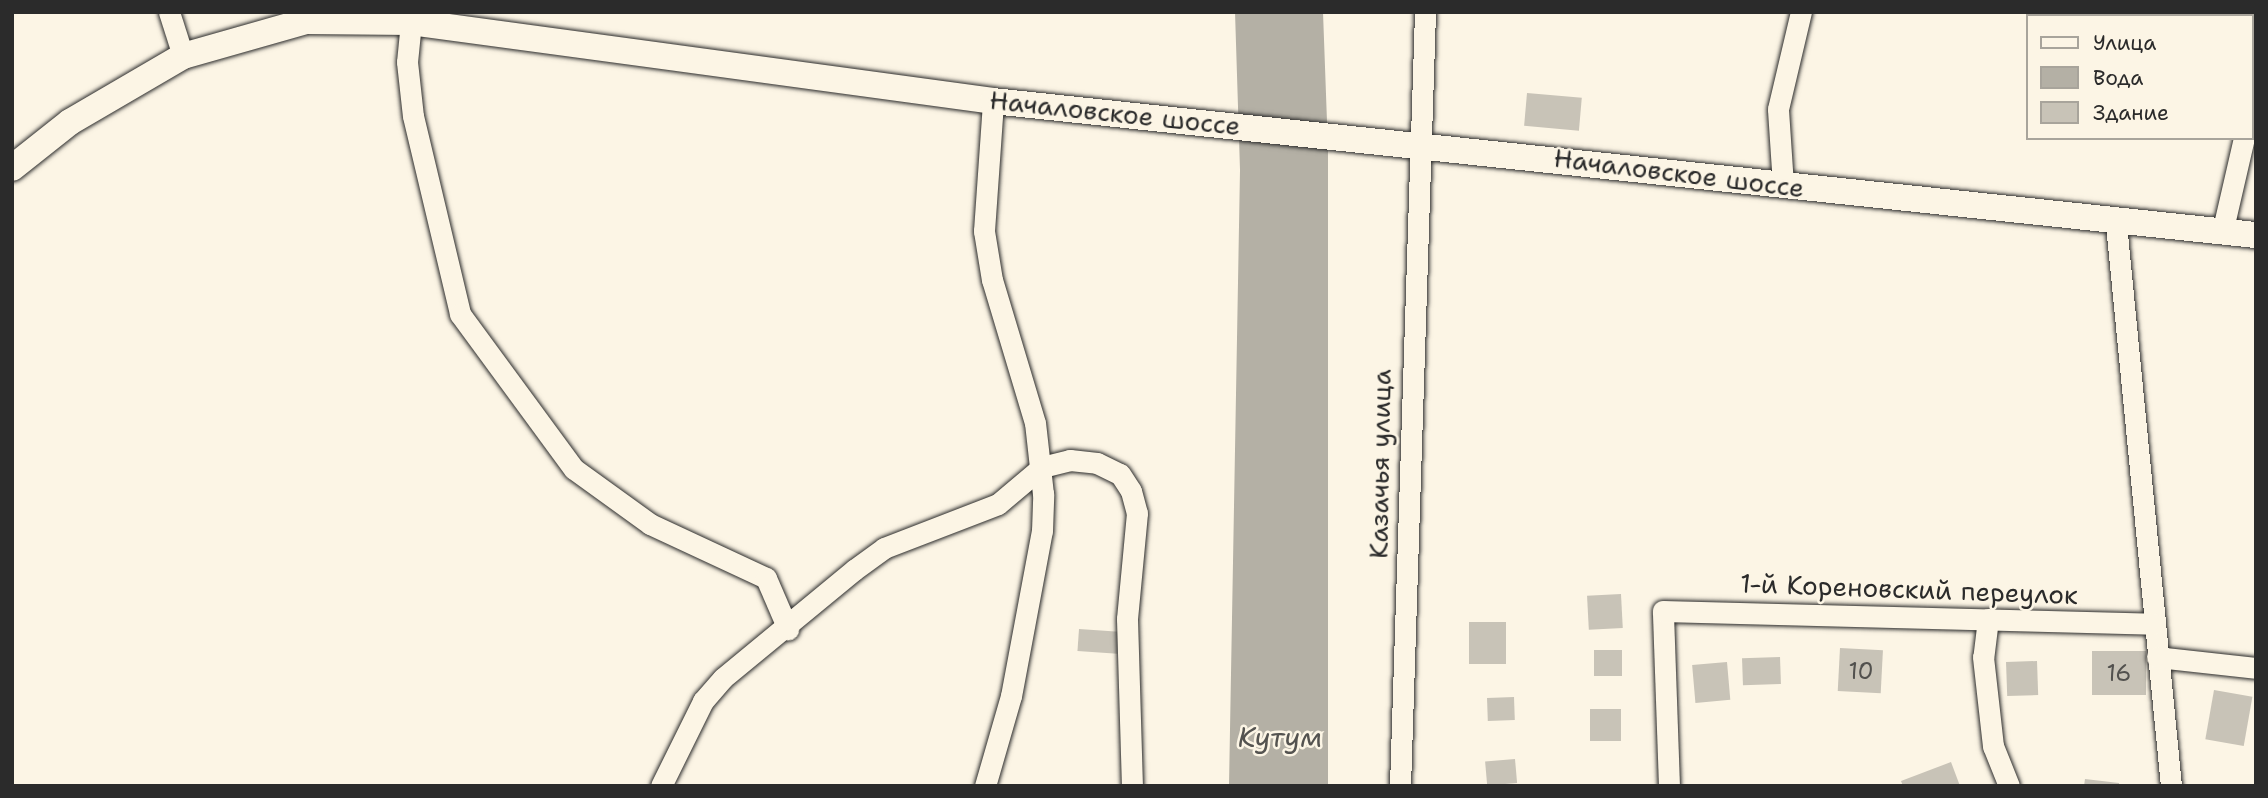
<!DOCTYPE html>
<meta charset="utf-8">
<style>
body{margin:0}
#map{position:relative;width:2268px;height:798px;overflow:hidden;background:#fcf5e5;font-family:"Shantell Sans",sans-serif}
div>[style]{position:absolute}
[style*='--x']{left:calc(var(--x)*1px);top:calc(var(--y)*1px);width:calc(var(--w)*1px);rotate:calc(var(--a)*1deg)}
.water>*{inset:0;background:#b4b0a5}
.building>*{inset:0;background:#c8c3b7;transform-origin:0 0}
.roads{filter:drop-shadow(0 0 2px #2b2b2b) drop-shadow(0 0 2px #2b2b2b)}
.minor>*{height:21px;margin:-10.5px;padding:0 10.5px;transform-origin:10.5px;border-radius:10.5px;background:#fcf5e5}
.major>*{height:26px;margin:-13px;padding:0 13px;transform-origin:13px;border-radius:13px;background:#fcf5e5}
span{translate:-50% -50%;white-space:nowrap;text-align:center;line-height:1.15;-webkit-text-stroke:5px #fcf5e5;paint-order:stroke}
.number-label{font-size:23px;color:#52514e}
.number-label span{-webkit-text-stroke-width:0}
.street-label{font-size:26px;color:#2b2b2b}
.water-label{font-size:28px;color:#545350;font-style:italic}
.frame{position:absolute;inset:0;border:14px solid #2b2b2b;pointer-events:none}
.legend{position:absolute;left:2026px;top:14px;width:228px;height:126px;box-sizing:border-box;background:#fcf5e5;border:2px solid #a8a49b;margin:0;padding:9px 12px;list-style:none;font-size:21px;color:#2b2b2b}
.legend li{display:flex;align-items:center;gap:14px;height:35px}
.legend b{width:35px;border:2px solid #a8a49b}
</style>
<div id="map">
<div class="water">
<div style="clip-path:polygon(1235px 12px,1323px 12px,1328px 149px,1328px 786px,1229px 786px,1240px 170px)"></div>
</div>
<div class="building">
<div style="left:1527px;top:93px;width:55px;height:33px;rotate:5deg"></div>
<div style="left:1621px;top:594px;width:34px;height:34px;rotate:87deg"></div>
<div style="left:1469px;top:622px;width:37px;height:42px"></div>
<div style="left:1079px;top:629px;width:40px;height:22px;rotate:4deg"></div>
<div style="left:1840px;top:648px;width:43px;height:43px;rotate:3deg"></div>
<div style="left:1594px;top:650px;width:28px;height:26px"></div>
<div style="left:2092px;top:651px;width:54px;height:44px"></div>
<div style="left:1780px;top:657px;width:27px;height:38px;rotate:88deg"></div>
<div style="left:2037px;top:661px;width:34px;height:31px;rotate:88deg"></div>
<div style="left:1727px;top:662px;width:38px;height:35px;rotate:85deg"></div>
<div style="left:2214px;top:690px;width:39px;height:50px;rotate:10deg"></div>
<div style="left:1514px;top:697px;width:23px;height:27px;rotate:88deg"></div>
<div style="left:1621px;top:709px;width:32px;height:31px;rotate:90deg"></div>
<div style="left:1515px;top:759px;width:24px;height:30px;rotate:85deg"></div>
<div style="clip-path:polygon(1951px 762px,1960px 786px,1903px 786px,1901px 781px)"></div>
<div style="clip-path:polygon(2085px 779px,2119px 783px,2119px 786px,2084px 786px)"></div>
</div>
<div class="roads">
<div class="minor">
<div style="--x:169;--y:12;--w:46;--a:72.3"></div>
<div style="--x:412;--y:12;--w:50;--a:95.7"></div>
<div style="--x:407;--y:62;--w:54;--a:83.7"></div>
<div style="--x:413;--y:116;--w:204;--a:76.6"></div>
<div style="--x:460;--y:314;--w:192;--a:53.7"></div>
<div style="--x:574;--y:469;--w:94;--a:35.9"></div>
<div style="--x:650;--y:524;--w:128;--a:25"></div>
<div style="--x:766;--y:578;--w:56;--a:66.7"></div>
<div style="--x:2097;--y:12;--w:18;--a:13"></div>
<div style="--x:2252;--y:41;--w:4;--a:14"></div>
<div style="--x:2252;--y:104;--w:16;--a:-75"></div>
<div style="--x:1783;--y:185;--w:76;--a:-93.8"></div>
<div style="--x:1778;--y:109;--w:100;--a:-76.7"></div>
<div style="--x:2116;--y:224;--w:565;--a:84.41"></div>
<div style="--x:2222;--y:233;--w:98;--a:-77"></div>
<div style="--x:1988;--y:619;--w:38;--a:97"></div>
<div style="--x:1983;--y:657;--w:90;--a:83.6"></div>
<div style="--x:1993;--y:746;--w:43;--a:68.2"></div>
<div style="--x:2157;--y:657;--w:100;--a:6.3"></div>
<div style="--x:661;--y:786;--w:95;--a:-63.7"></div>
<div style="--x:703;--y:701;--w:30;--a:-49"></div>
<div style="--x:723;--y:678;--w:170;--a:-39.5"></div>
<div style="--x:854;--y:570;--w:37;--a:-36"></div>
<div style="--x:884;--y:548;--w:122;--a:-21.1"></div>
<div style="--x:998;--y:504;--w:57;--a:-40.1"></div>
<div style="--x:1042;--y:467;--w:29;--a:-14"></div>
<div style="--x:1070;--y:460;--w:27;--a:6"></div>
<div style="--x:1097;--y:463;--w:25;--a:26"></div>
<div style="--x:1120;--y:474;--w:20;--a:57"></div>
<div style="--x:1131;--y:491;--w:23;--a:75"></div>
<div style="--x:1137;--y:513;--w:106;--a:95.4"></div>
<div style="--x:1127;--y:619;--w:167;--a:88.3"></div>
<div style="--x:985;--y:786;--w:94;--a:-73.9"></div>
<div style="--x:1011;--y:696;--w:168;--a:-79.4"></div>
<div style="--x:1042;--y:531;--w:37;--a:-88"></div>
<div style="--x:1043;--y:494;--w:71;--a:-96.4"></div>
<div style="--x:1035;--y:423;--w:149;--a:-106.7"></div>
<div style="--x:992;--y:280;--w:50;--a:-99.3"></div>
<div style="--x:984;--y:231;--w:130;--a:-86"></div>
<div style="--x:1400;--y:786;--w:774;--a:-88.15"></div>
<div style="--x:1669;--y:786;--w:175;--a:-92"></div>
<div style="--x:1663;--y:611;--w:490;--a:1.5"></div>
</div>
<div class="major">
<div style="--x:12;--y:168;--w:74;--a:-38.4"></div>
<div style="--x:70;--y:122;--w:131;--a:-30.3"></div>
<div style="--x:183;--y:56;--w:128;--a:-15.9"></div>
<div style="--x:306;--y:21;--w:105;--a:0.5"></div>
<div style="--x:411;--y:22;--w:587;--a:7.73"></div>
<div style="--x:993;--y:101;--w:1270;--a:6.06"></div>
</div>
</div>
<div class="number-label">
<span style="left:1861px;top:671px">10</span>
<span style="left:2119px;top:673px">16</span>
</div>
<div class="street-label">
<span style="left:1115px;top:113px;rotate:6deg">Началовское шоссе</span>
<span style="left:1679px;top:173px;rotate:7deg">Началовское шоссе</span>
<span style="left:1380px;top:464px;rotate:-89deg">Казачья улица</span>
<span style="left:1909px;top:589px;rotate:2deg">1-й Кореновский переулок</span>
</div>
<div class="water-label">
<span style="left:1280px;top:737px">Кутум</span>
</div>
<div class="frame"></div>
<ul class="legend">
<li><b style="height:9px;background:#fcf5e5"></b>Улица</li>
<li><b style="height:19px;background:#b4b0a5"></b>Вода</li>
<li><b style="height:19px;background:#c8c3b7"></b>Здание</li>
</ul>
</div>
